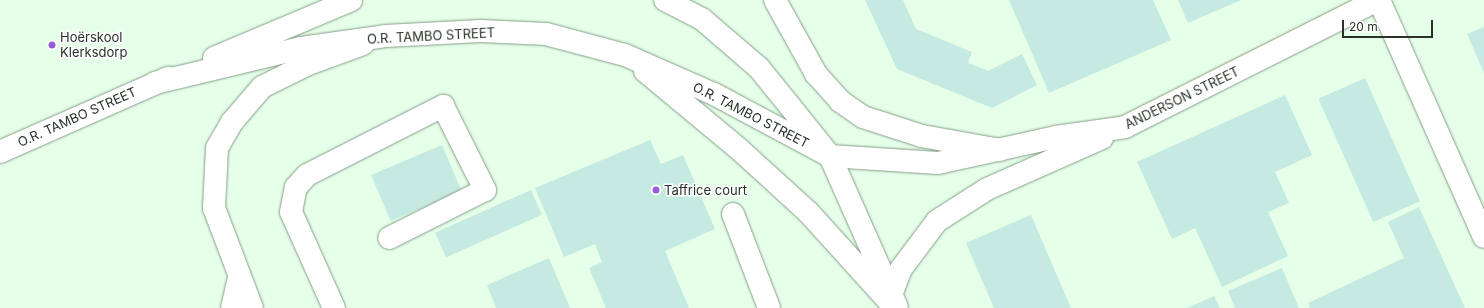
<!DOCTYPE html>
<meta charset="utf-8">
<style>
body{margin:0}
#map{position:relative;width:1484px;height:308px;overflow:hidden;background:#e5ffe8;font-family:Inter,sans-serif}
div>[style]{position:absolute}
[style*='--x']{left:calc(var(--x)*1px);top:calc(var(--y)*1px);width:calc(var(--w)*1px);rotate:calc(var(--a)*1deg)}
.building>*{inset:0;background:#c5eae1;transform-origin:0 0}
.roads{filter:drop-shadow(0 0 1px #859d88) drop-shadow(0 0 1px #859d88)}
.minor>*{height:22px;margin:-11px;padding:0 11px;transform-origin:11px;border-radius:11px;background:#fff}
.major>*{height:22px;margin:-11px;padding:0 11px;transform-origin:11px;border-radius:11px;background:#fff}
.dots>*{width:11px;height:11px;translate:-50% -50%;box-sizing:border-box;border:2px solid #fff;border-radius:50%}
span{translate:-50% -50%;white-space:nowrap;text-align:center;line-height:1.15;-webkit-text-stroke:3px #fff;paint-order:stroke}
.street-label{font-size:13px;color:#283229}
.poi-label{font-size:13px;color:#283229}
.left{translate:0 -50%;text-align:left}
.scale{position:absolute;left:1342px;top:20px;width:91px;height:18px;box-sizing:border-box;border:2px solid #283229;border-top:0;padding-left:5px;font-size:12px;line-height:14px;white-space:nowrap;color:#283229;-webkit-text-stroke:3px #fff;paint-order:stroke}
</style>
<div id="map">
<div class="building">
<div style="clip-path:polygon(865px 0,903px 0,916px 29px,972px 52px,968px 63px,988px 71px,1022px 54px,1037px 85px,992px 108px,897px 69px)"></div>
<div style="clip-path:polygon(1009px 0,1153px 0,1171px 40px,1049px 93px)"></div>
<div style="clip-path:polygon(1178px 0,1241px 0,1188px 23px)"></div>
<div style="clip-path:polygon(1484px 27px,1484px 73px,1467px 34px)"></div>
<div style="left:1365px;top:78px;width:135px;height:51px;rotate:66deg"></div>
<div style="clip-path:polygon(1285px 95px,1312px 155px,1275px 172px,1289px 203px,1268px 212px,1288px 256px,1222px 287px,1195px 228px,1172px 239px,1137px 162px)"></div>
<div style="clip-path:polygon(650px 140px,661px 164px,683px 155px,715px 229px,665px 251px,689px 308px,606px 308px,589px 268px,602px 262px,595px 244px,564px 257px,535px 188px)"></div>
<div style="left:442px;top:145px;width:50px;height:77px;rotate:67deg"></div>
<div style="left:531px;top:190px;width:27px;height:105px;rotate:66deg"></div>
<div style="clip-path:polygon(1419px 207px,1465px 308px,1310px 308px,1308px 303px,1404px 258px,1388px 222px)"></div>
<div style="clip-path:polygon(1031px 215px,1071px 308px,994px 308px,966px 243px)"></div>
<div style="clip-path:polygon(549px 258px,570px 308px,496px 308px,487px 285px)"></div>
<div style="clip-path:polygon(1282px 268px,1299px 308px,1235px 308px,1228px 291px)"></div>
<div style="clip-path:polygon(1214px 296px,1220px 308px,1187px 308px)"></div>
</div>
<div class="roads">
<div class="minor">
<div style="--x:665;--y:0;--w:42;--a:27.2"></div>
<div style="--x:702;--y:19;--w:75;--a:40.7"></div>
<div style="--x:759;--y:68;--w:113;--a:51.1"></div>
<div style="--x:830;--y:156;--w:165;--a:66.1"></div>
<div style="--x:775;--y:0;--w:85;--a:61"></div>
<div style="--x:816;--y:74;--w:36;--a:48"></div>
<div style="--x:840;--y:101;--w:28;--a:35"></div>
<div style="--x:863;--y:117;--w:62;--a:17.9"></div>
<div style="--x:922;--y:136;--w:79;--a:10.2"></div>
<div style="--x:1379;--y:0;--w:259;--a:66.1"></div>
<div style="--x:733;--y:214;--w:101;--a:69"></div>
<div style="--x:232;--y:308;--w:31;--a:-77"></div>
<div style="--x:252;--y:308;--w:107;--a:-110.8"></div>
<div style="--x:214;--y:208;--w:60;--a:-87.1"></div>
<div style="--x:217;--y:148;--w:30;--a:-60"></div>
<div style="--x:232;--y:122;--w:46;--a:-49.4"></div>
<div style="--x:262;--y:87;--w:49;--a:-26.6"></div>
<div style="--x:306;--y:65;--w:61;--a:-20.2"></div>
<div style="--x:334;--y:308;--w:105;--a:-114.1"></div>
<div style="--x:291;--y:212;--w:25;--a:-79"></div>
<div style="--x:296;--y:187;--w:16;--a:-47"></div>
<div style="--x:307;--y:175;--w:153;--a:-26.9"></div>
<div style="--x:443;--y:106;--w:94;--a:63.4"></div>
<div style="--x:485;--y:190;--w:107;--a:153.4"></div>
</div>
<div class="major">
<div style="--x:214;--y:58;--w:149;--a:-22.9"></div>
<div style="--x:645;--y:71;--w:124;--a:39.7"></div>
<div style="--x:740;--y:150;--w:93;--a:42.4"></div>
<div style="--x:809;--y:213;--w:128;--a:47.8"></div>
<div style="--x:155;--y:83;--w:150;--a:-13.5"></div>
<div style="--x:301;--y:48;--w:85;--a:-8.1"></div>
<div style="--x:385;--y:36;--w:96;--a:-3"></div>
<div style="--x:481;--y:31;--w:65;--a:2.6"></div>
<div style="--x:546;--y:34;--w:82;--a:14.9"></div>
<div style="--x:625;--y:55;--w:97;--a:23.7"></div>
<div style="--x:714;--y:94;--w:132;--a:28.1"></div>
<div style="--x:830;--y:156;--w:108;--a:3.7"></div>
<div style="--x:938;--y:163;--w:121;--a:-12.4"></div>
<div style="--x:1056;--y:137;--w:70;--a:-8.2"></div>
<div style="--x:1125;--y:127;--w:283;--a:-26.7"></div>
<div style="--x:0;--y:152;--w:184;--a:-23.8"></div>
<div style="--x:891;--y:295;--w:28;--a:-69"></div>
<div style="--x:901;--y:269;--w:60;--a:-53.1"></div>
<div style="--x:937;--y:221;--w:59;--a:-32.6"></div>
<div style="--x:987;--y:189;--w:126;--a:-23.9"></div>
</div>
</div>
<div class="dots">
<div style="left:52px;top:45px;background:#965ed6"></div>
<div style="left:656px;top:190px;background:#965ed6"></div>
</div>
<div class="street-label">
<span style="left:431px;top:36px;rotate:-3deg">O.R. TAMBO STREET</span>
<span style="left:1182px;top:98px;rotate:-26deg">ANDERSON STREET</span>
<span style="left:751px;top:115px;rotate:27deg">O.R. TAMBO STREET</span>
<span style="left:77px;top:117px;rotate:-24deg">O.R. TAMBO STREET</span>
</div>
<div class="poi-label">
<span class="left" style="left:60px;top:45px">Hoërskool<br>Klerksdorp</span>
<span class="left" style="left:664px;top:190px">Taffrice court</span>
</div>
<div class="scale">20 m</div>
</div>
